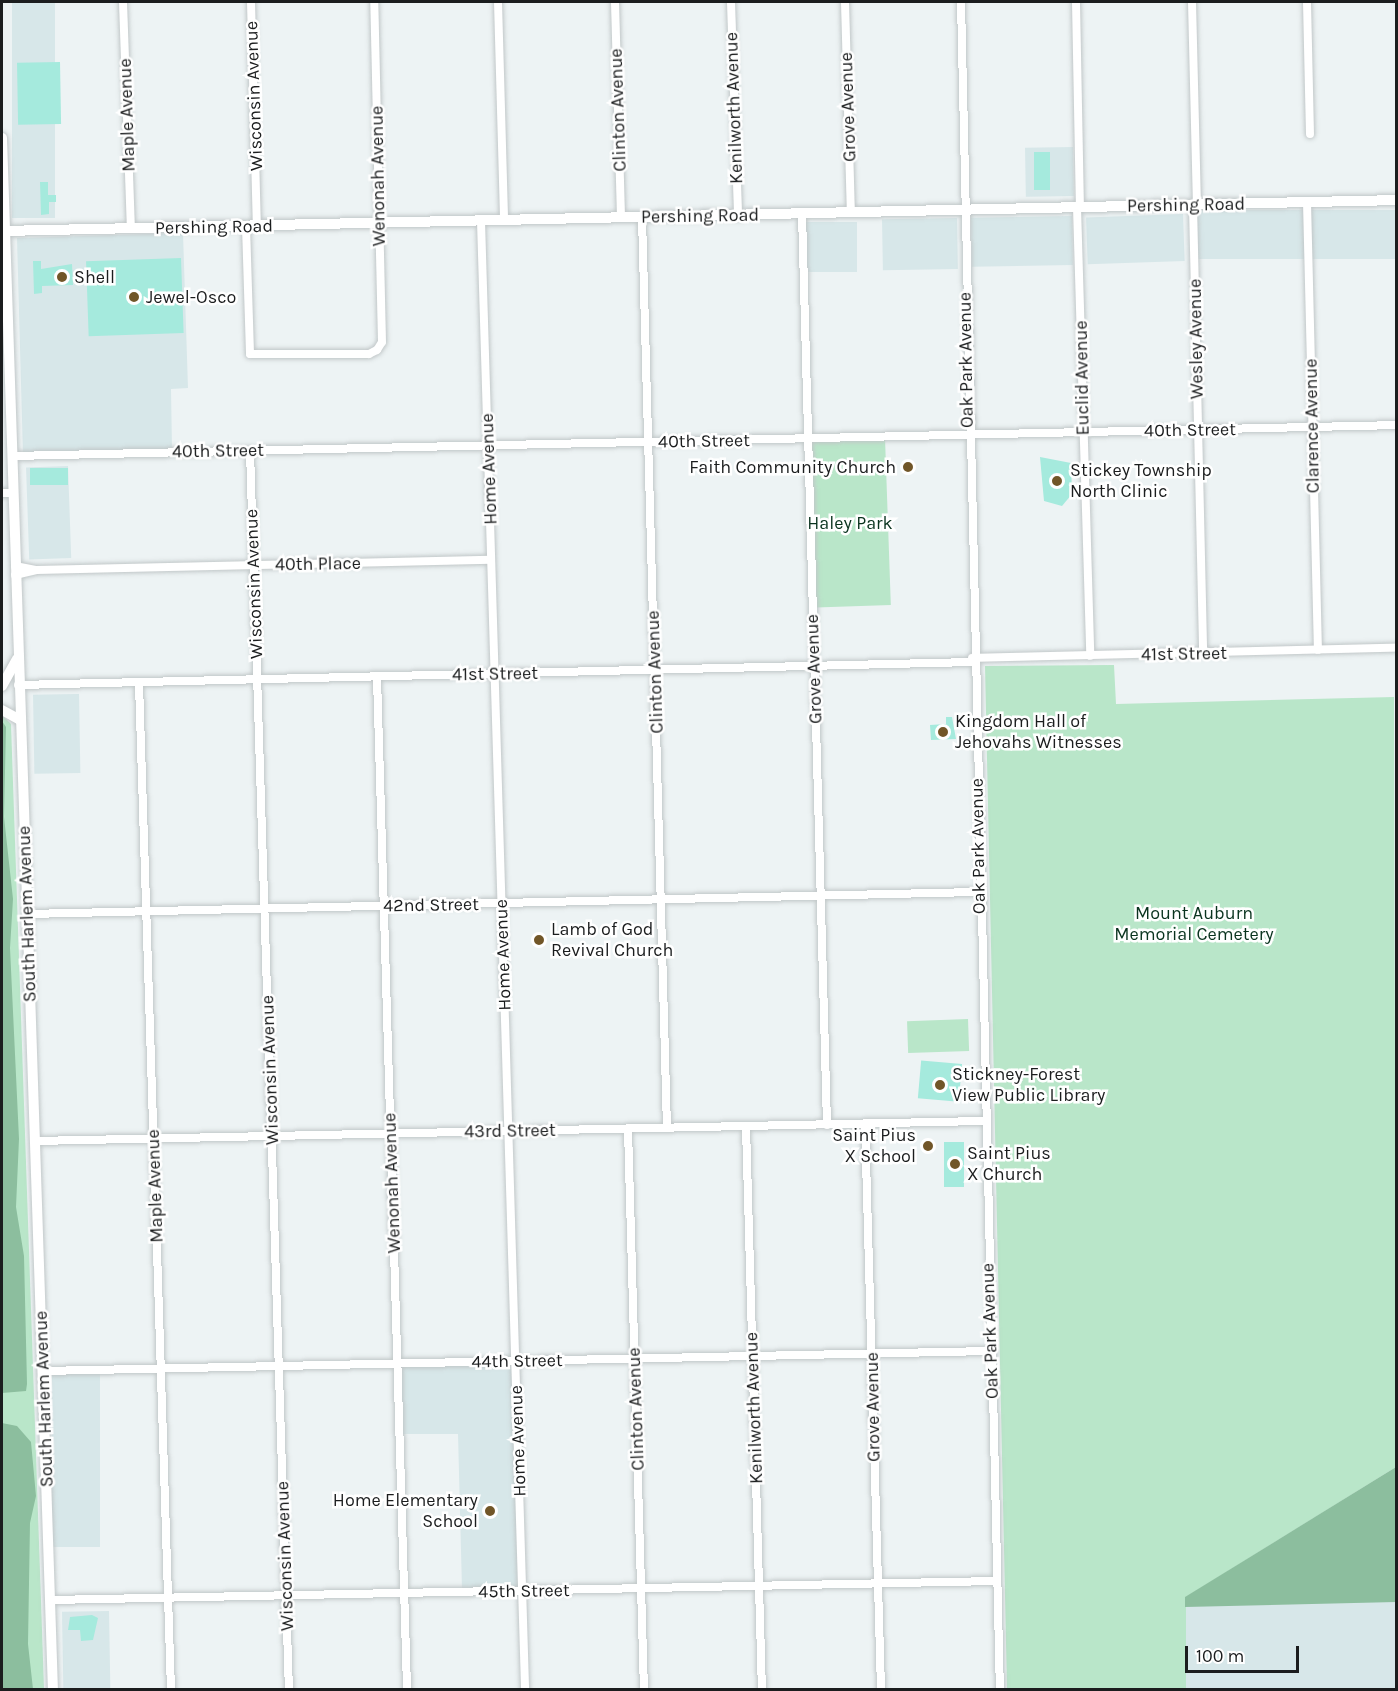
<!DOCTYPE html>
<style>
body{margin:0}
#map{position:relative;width:1398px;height:1691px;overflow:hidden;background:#edf3f4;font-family:Karla,sans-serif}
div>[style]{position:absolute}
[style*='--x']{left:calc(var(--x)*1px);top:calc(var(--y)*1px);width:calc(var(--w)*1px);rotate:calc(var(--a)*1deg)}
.built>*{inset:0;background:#d7e7e9;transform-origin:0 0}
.green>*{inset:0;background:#b9e6c9;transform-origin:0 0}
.forest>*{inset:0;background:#8cbe9e}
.building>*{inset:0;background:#a5eadd;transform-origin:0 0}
.roads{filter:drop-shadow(0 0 2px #c1c7c8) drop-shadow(0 0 2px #c1c7c8)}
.minor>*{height:8px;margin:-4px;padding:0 4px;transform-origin:4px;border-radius:4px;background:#fff}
.major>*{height:10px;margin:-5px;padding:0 5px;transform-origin:5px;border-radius:5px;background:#fff}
.dots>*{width:16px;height:16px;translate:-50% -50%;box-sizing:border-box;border:3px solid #fff;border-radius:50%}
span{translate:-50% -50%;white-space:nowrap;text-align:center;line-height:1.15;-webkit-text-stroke:5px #fff;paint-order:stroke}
.street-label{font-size:18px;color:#1b1d1e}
.poi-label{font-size:18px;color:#1b1d1e}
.left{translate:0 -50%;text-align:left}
.right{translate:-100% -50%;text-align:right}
.park-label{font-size:18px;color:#09331e}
.frame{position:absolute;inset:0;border:3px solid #1b1d1e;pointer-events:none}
.scale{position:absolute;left:1185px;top:1646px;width:114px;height:27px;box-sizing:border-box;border:3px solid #1b1d1e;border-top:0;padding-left:8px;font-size:18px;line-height:21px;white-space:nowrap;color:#1b1d1e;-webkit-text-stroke:4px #fff;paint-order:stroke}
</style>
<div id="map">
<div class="built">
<div style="left:12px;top:2px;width:43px;height:216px"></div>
<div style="left:1073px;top:147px;width:49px;height:48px;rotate:89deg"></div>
<div style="left:1396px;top:210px;width:49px;height:199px;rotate:90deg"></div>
<div style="left:1183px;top:214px;width:47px;height:97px;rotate:88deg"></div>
<div style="left:1072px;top:216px;width:49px;height:101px;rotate:89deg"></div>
<div style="left:957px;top:218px;width:51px;height:75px;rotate:89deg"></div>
<div style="left:857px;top:222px;width:50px;height:52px;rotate:90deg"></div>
<div style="clip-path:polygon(183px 233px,188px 388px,171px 389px,172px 450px,23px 455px,17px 238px)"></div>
<div style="left:68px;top:466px;width:92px;height:42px;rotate:88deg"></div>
<div style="left:79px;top:694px;width:79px;height:46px;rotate:89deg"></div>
<div style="clip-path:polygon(515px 1363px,521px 1587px,462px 1589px,458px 1434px,400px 1434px,398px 1366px)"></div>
<div style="left:52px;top:1374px;width:48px;height:173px"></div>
<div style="left:1396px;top:1602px;width:87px;height:211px;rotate:90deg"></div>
<div style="left:109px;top:1611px;width:78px;height:47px;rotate:89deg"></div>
</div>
<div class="green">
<div style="left:885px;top:438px;width:167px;height:75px;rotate:88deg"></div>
<div style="clip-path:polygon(1114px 665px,1116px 704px,1394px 697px,1396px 1467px,1186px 1597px,1186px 1689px,1007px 1689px,985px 666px)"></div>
<div style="clip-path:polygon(2px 715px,11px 724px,44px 1689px,2px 1690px)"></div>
<div style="left:968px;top:1019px;width:32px;height:61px;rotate:88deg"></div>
</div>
<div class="forest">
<div style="clip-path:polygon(2px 721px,6px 727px,4px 817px,13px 899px,10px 948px,19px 1139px,16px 1207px,24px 1256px,27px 1384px,26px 1391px,2px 1393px)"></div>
<div style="clip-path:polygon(2px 1423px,17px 1426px,31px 1442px,36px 1496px,30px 1523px,28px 1644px,33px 1689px,2px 1689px)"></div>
<div style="clip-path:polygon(1396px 1467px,1396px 1602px,1185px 1607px,1185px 1597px)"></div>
</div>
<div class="building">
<div style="left:60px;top:62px;width:62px;height:43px;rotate:89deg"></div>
<div style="left:1034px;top:152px;width:16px;height:38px"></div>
<div style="clip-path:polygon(40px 182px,48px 182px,48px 195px,56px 195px,56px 202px,49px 202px,49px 214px,41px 215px)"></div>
<div style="left:181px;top:258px;width:75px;height:95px;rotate:88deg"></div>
<div style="clip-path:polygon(33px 261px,41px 261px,41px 269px,72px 264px,73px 285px,42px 286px,42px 293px,34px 294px)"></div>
<div style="clip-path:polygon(1040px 457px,1071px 463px,1072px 494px,1062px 506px,1044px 501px)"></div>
<div style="left:68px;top:468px;width:17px;height:38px;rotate:90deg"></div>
<div style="clip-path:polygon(946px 717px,952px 717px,956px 739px,931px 740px,930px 725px,946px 724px)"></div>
<div style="left:962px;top:1064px;width:38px;height:41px;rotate:95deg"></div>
<div style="left:944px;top:1142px;width:20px;height:45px"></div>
<div style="clip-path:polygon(92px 1615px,98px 1618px,93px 1640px,81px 1641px,80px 1630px,68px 1630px,70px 1617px)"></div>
</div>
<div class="roads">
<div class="minor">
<div style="--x:123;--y:2;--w:227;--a:88"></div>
<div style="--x:251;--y:2;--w:224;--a:88.5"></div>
<div style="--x:498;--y:2;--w:218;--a:88.4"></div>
<div style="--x:615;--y:2;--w:216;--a:88.4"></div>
<div style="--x:731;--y:2;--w:213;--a:88.1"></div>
<div style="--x:845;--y:2;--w:210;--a:88.4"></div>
<div style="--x:961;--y:2;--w:1688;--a:88.68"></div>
<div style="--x:1076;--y:2;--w:205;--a:88.9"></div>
<div style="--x:1192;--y:2;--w:203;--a:88.6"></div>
<div style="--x:1307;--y:2;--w:132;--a:88.7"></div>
<div style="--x:1307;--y:202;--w:448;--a:88.6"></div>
<div style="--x:1193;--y:205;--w:448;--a:88.7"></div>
<div style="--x:1077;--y:207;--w:449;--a:88.3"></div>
<div style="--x:802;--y:213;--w:912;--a:88.43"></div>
<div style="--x:642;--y:217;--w:911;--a:88.43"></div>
<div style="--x:481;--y:221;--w:1470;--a:88.28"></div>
<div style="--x:246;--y:226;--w:128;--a:88.2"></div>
<div style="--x:250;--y:354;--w:119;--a:0"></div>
<div style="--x:369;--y:354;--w:9;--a:-27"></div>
<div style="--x:377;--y:350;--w:9;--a:-58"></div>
<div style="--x:382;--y:342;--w:340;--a:-91.3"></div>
<div style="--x:250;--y:451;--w:1240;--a:88.2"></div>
<div style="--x:12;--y:456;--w:1384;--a:-1.28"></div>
<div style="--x:2;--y:493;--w:11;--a:0"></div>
<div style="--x:15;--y:566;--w:21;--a:11"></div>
<div style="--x:36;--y:570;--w:455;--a:-1.3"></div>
<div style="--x:15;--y:575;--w:22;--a:-13"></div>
<div style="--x:972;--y:658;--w:424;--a:-1.4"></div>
<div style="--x:377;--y:677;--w:1013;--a:88.3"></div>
<div style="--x:139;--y:683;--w:1008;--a:88.18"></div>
<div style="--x:18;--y:685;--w:955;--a:-1.38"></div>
<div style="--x:28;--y:914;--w:951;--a:-1.33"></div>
<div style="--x:865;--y:1124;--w:566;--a:88.38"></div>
<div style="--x:746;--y:1126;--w:564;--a:88.38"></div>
<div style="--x:628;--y:1129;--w:561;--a:88.37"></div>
<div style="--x:35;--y:1141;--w:949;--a:-1.21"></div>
<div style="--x:43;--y:1371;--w:948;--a:-1.21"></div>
<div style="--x:50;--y:1600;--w:947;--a:-1.15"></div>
</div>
<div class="major">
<div style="--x:2;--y:138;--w:1553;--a:88.12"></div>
<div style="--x:2;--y:231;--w:1394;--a:-1.27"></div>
<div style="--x:2;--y:686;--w:31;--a:-61"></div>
<div style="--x:2;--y:710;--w:21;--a:29"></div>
</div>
</div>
<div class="dots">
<div style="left:62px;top:277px;background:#715628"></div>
<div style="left:134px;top:297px;background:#715628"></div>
<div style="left:908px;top:467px;background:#715628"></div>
<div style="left:1057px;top:481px;background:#715628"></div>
<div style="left:943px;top:732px;background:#715628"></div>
<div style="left:539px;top:940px;background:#715628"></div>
<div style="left:940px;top:1085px;background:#715628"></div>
<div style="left:928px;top:1146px;background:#715628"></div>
<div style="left:955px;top:1164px;background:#715628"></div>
<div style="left:490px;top:1511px;background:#715628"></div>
</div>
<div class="street-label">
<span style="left:254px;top:96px;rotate:-92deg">Wisconsin Avenue</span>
<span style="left:848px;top:107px;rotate:-92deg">Grove Avenue</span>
<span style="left:734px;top:108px;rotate:-92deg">Kenilworth Avenue</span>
<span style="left:618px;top:110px;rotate:-92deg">Clinton Avenue</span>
<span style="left:127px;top:115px;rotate:-92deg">Maple Avenue</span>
<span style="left:378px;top:176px;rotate:-91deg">Wenonah Avenue</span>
<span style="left:1186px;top:205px;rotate:-1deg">Pershing Road</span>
<span style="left:700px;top:216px;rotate:-1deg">Pershing Road</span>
<span style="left:214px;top:227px;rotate:-1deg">Pershing Road</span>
<span style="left:1196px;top:339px;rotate:-91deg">Wesley Avenue</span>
<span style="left:966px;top:360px;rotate:-91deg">Oak Park Avenue</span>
<span style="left:1082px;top:378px;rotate:-91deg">Euclid Avenue</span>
<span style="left:1312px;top:426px;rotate:-91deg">Clarence Avenue</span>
<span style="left:1190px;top:430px;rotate:-1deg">40th Street</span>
<span style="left:704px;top:441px;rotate:-1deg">40th Street</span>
<span style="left:218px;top:451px;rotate:-1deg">40th Street</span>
<span style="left:489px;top:469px;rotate:-92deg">Home Avenue</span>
<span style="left:318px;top:564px;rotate:-1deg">40th Place</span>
<span style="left:254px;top:584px;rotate:-92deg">Wisconsin Avenue</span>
<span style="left:1184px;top:654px;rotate:-1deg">41st Street</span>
<span style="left:814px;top:669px;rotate:-92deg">Grove Avenue</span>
<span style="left:655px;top:672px;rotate:-92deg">Clinton Avenue</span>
<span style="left:495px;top:674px;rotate:-1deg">41st Street</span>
<span style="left:978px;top:846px;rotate:-91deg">Oak Park Avenue</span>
<span style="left:431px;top:905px;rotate:-1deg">42nd Street</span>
<span style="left:27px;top:914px;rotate:-92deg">South Harlem Avenue</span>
<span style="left:503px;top:955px;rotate:-92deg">Home Avenue</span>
<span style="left:270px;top:1070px;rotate:-92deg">Wisconsin Avenue</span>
<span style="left:510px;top:1131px;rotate:-1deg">43rd Street</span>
<span style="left:392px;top:1183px;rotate:-92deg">Wenonah Avenue</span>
<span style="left:155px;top:1186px;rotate:-92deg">Maple Avenue</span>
<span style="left:990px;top:1331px;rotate:-92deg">Oak Park Avenue</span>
<span style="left:517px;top:1361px;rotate:-1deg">44th Street</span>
<span style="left:44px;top:1399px;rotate:-92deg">South Harlem Avenue</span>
<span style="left:873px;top:1407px;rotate:-91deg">Grove Avenue</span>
<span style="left:754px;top:1408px;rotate:-92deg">Kenilworth Avenue</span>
<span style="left:636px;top:1409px;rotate:-92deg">Clinton Avenue</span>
<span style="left:518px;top:1441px;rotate:-92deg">Home Avenue</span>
<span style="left:285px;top:1556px;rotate:-92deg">Wisconsin Avenue</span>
<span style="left:524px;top:1591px;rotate:-1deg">45th Street</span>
</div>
<div class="poi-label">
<span class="left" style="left:74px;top:277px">Shell</span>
<span class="left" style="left:146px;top:297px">Jewel-Osco</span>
<span class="right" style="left:896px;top:467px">Faith Community Church</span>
<span class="left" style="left:1070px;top:481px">Stickey Township<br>North Clinic</span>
<span class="left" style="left:955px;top:732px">Kingdom Hall of<br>Jehovahs Witnesses</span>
<span class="left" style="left:551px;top:940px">Lamb of God<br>Revival Church</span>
<span class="left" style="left:952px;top:1085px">Stickney-Forest<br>View Public Library</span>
<span class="right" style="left:916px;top:1146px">Saint Pius<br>X School</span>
<span class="left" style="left:967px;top:1164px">Saint Pius<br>X Church</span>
<span class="right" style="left:478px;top:1511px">Home Elementary<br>School</span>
</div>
<div class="park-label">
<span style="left:850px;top:523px">Haley Park</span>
<span style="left:1194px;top:924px">Mount Auburn<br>Memorial Cemetery</span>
</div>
<div class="frame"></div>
<div class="scale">100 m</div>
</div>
